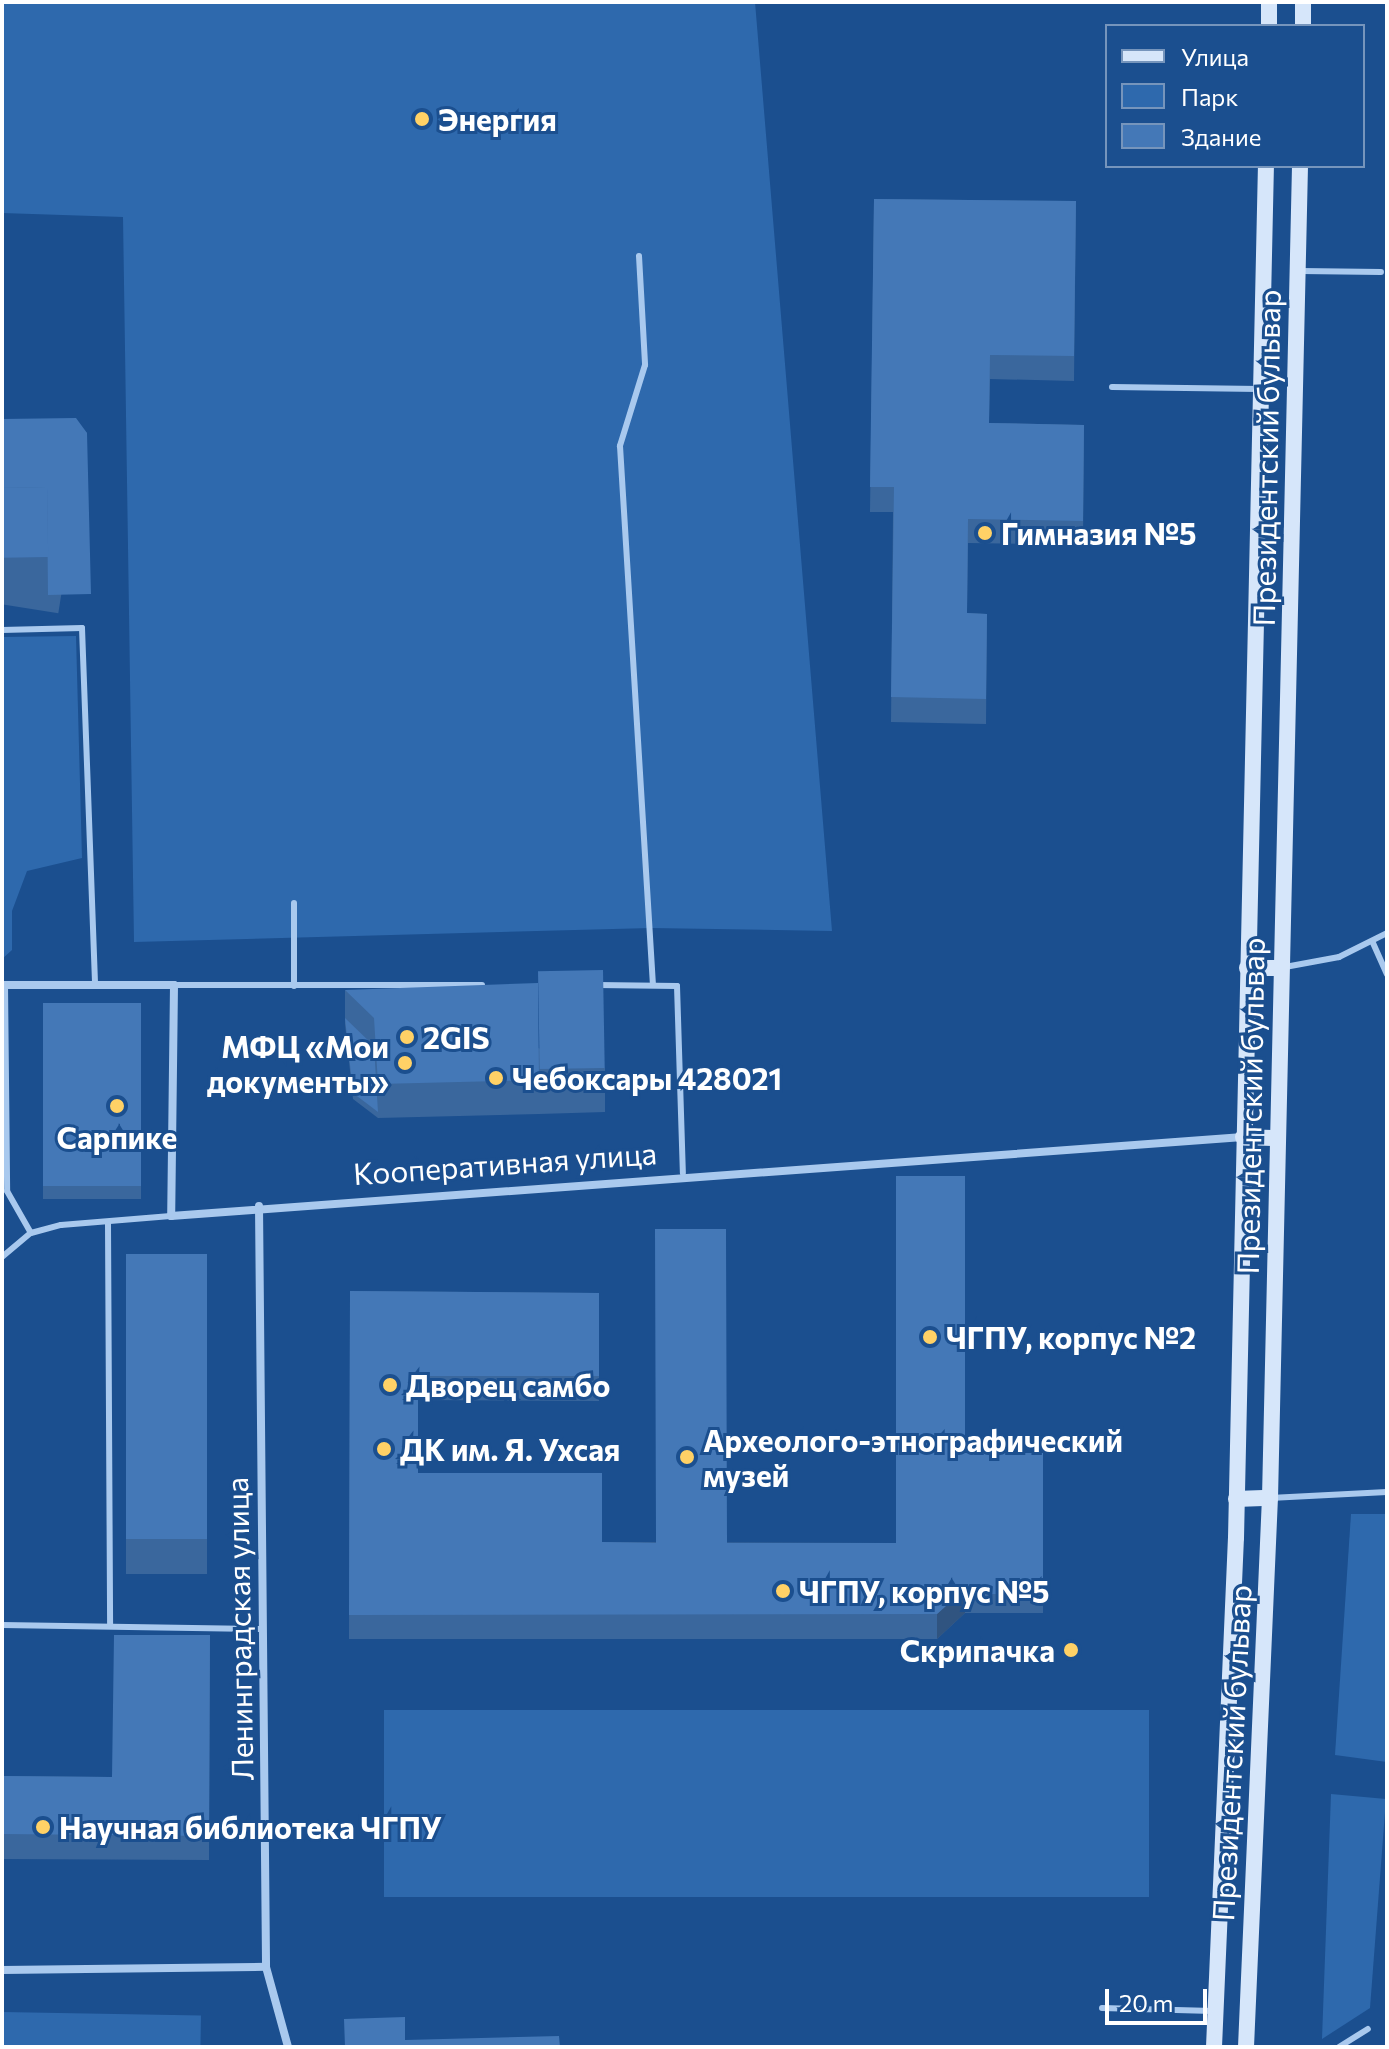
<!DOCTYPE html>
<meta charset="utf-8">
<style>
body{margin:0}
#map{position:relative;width:1389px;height:2049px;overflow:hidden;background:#1b4f8f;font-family:Commissioner,sans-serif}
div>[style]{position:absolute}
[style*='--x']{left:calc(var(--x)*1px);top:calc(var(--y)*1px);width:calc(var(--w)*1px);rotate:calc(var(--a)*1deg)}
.green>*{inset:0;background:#2e69ad;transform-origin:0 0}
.lane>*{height:6px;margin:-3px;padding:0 3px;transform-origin:3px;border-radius:3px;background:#a9c9ee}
.street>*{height:8px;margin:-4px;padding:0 4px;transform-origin:4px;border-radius:4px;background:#a9c9ee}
.secondary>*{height:16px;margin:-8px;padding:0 8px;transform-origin:8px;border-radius:8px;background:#d6e6fa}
.wall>*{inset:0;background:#3a679d;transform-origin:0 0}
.shaded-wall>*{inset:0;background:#305480}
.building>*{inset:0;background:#4478b7;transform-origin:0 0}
.dots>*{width:22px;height:22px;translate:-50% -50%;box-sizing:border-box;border:4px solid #1b4f8f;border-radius:50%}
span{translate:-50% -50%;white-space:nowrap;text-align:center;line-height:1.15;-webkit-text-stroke:6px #1b4f8f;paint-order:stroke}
.poi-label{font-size:30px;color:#fff;font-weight:700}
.left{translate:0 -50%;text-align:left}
.right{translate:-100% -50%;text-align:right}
.street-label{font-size:30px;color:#fff}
.frame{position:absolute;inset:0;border:4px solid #fff;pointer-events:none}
.legend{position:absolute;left:1105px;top:24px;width:260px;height:144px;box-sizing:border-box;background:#1b4f8f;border:2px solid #7695bc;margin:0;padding:10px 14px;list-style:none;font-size:24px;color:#fff}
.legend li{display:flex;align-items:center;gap:16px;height:40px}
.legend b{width:40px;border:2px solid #7695bc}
.scale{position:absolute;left:1105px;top:1989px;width:102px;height:36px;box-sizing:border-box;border:4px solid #fff;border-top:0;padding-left:10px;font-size:24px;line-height:28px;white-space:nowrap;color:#fff;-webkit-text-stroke:6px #1b4f8f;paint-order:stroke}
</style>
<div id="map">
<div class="green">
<div style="clip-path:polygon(2px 2px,755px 2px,832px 931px,651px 928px,134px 942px,123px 217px,2px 213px)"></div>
<div style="clip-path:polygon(76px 636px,82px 858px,27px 871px,12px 911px,12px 950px,2px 959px,2px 637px)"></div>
<div style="clip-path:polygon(1351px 1514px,1387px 1514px,1387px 1762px,1335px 1755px)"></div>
<div style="left:384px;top:1710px;width:765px;height:187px"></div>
<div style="clip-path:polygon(1331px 1794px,1386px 1799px,1370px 2008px,1322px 2039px)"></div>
<div style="left:2px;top:2012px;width:199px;height:35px;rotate:1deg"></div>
</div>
<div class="lane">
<div style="--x:639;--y:256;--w:109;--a:86.8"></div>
<div style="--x:645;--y:365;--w:85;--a:107.2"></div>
<div style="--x:620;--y:446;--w:540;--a:86.5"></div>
<div style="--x:1301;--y:271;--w:80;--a:0.7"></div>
<div style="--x:1112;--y:387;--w:147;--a:0.8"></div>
<div style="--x:2;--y:630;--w:80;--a:-1.4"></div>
<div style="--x:82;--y:628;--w:357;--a:87.9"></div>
<div style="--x:1373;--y:943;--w:34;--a:66"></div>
<div style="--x:1285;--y:967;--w:55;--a:-10.5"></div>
<div style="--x:1339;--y:957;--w:54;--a:-26.6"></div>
<div style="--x:5;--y:985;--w:206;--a:89.4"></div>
<div style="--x:7;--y:1191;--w:48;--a:60.3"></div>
<div style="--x:174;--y:985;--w:308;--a:0"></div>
<div style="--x:597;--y:985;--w:80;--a:0.7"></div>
<div style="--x:677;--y:986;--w:187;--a:88.2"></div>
<div style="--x:294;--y:986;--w:83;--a:-90"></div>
<div style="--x:108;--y:1224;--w:402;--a:89.7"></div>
<div style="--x:2;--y:1257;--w:38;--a:-40"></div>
<div style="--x:31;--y:1233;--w:31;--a:-15"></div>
<div style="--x:61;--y:1225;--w:110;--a:-4.7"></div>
<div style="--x:1270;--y:1498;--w:117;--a:-2.9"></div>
<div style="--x:2;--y:1625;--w:260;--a:0.9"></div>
<div style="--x:1102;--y:2008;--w:111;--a:1.5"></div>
<div style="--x:1339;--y:2047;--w:34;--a:-32"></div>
</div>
<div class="street">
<div style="--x:2;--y:985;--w:172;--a:0"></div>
<div style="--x:174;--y:985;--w:231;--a:90.7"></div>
<div style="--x:171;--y:1216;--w:1075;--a:-4.21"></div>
<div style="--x:259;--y:1206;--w:761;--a:89.47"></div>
<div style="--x:266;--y:1967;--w:83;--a:74.6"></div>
<div style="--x:2;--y:1970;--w:264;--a:-0.7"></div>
</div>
<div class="secondary">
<div style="--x:1269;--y:26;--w:24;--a:-90"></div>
<div style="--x:1303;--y:26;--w:24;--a:-90"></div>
<div style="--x:1247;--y:968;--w:34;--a:0"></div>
<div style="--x:1243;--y:1137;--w:34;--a:2"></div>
<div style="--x:1236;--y:1499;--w:34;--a:-2"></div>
<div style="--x:1214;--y:2047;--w:509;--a:-87.53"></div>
<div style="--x:1236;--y:1538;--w:1372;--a:-88.75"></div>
<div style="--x:1246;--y:2047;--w:550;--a:-87.5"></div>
<div style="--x:1270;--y:1498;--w:1332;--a:-88.71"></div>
</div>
<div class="wall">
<div style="clip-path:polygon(874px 199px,1076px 201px,1074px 381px,990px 379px,989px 423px,1084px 425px,1083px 545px,968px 543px,967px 613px,987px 614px,986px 724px,891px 722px,893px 512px,870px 512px)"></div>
<div style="left:2px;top:419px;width:86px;height:183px;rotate:9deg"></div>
<div style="clip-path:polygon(345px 990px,605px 1068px,605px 1112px,539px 1114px,539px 1112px,539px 1114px,378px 1118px,353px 1099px,345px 1024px)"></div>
<div style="left:141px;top:1003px;width:196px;height:98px;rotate:90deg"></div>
<div style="left:126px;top:1254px;width:81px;height:320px"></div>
<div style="clip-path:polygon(350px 1291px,599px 1293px,599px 1401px,418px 1400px,418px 1473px,602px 1542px,896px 1543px,965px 1453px,1043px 1453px,1043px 1613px,965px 1613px,937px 1639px,349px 1639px)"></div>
<div style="clip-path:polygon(210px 1635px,209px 1860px,2px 1859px,2px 1776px,112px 1777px)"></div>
</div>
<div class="shaded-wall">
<div style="clip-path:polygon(965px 1589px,965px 1613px,937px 1639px,937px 1614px)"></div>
</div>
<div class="building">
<div style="clip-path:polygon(874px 199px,1076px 201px,1074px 356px,990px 355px,989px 423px,1084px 425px,1083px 521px,968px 519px,967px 613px,987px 614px,986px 699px,891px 697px,894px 487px,870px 487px)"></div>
<div style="clip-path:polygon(76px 418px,87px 433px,91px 594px,48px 595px,47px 487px,2px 488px,2px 419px)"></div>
<div style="left:47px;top:487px;width:70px;height:45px;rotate:89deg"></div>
<div style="left:603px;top:970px;width:98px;height:65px;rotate:89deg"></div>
<div style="clip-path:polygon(538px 983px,539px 1080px,378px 1084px,374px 1018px,345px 990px)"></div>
<div style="left:141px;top:1003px;width:183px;height:98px;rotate:90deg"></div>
<div style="clip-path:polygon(345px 1018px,374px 1046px,378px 1112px,353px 1093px)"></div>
<div style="clip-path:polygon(896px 1176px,965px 1176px,965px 1589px,937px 1614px,349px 1615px,350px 1291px,599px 1293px,599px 1376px,418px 1376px,418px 1473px,602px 1473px,602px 1542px,656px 1543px,655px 1229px,726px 1229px,727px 1543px,896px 1543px)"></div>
<div style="left:126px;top:1254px;width:81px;height:285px"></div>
<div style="left:965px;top:1453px;width:78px;height:141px"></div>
<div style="clip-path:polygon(114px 1635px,210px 1635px,209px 1836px,2px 1834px,2px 1776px,112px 1777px)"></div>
<div style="clip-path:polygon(405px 2017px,405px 2040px,559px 2036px,560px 2047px,345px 2047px,344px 2019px)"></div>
</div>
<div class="dots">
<div style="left:422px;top:119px;background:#ffd166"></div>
<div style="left:985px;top:533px;background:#ffd166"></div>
<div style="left:407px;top:1037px;background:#ffd166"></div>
<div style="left:405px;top:1063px;background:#ffd166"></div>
<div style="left:496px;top:1078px;background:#ffd166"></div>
<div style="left:117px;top:1106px;background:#ffd166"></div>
<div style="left:930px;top:1337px;background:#ffd166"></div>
<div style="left:390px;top:1385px;background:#ffd166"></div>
<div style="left:384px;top:1449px;background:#ffd166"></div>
<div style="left:687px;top:1457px;background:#ffd166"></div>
<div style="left:783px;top:1591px;background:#ffd166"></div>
<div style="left:1071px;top:1650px;background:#ffd166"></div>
<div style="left:43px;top:1827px;background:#ffd166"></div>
</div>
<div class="poi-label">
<span class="left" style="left:438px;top:119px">Энергия</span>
<span class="left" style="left:1001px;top:533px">Гимназия №5</span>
<span class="left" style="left:423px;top:1037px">2GIS</span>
<span class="right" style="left:389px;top:1063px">МФЦ «Мои<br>документы»</span>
<span class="left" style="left:512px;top:1078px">Чебоксары 428021</span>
<span style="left:117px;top:1137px">Сарпике</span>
<span class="left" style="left:946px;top:1337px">ЧГПУ, корпус №2</span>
<span class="left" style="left:406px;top:1385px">Дворец самбо</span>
<span class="left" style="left:703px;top:1457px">Археолого-этнографический<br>музей</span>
<span class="left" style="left:400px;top:1449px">ДК им. Я. Ухсая</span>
<span class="left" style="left:799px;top:1591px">ЧГПУ, корпус №5</span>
<span class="right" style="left:1055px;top:1650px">Скрипачка</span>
<span class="left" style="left:59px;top:1827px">Научная библиотека ЧГПУ</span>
</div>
<div class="street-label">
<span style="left:1266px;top:458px;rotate:-89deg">Президентский бульвар</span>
<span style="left:1250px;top:1106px;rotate:-89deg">Президентский бульвар</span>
<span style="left:505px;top:1163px;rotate:-4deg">Кооперативная улица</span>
<span style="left:239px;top:1629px;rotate:-91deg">Ленинградская улица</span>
<span style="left:1231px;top:1753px;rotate:-87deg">Президентский бульвар</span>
</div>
<div class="frame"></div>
<ul class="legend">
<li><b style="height:10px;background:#d6e6fa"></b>Улица</li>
<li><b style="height:22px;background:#2e69ad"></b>Парк</li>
<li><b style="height:22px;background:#4478b7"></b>Здание</li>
</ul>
<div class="scale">20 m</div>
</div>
